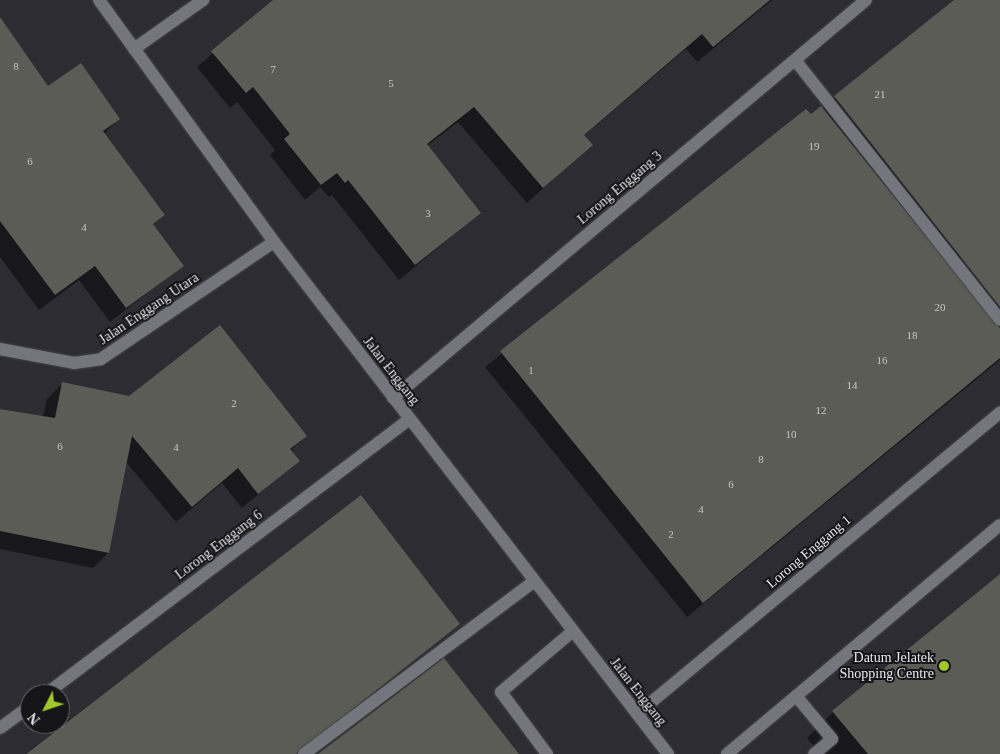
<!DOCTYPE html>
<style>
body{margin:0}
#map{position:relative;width:1000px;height:754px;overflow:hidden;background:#2d2c33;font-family:Georgia,serif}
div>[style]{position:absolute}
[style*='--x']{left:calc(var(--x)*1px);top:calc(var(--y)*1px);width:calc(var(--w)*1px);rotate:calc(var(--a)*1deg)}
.shadow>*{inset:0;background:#0007}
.building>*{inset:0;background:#5a5c55}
.roads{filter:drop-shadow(0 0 1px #48484d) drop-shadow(0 0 1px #48484d)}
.service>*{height:12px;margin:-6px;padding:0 6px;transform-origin:6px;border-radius:6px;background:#75757d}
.minor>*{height:12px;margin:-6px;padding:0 6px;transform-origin:6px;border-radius:6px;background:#75757d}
.secondary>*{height:12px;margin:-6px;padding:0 6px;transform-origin:6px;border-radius:6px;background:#75757d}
.dots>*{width:14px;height:14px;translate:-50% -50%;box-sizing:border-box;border:2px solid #151518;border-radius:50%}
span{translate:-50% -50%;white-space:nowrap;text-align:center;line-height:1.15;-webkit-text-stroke:4px #151518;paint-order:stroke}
.number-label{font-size:11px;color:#c4c5c6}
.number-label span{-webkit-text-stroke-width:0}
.street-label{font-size:14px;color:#e8e8ec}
.poi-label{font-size:14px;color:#e8e8ec}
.right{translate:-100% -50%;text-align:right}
.north{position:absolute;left:20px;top:684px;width:50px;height:50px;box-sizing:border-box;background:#151518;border:1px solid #69696d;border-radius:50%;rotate:229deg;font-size:14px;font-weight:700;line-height:20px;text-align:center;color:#e8e8ec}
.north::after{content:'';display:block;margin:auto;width:18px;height:22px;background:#a1c92a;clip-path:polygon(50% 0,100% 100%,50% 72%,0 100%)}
</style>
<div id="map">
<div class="shadow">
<div style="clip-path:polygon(275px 0,772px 0,697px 62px,686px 49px,583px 136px,591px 145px,527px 203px,458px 122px,427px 146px,480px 213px,399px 280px,332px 195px,329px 197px,320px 187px,305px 200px,270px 155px,275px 150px,237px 102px,230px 108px,197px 67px)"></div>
<div style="clip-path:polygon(956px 0,1000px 0,1000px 360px,687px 617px,485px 367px,806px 111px,810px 116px,822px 109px)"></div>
<div style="clip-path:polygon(0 19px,48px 87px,118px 119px,104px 134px,164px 215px,153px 225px,183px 265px,110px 322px,79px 280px,39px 310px,0 257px)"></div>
<div style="clip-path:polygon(62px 384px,306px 436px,290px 451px,298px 461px,242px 508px,222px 483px,176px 522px,126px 462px,108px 553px,93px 568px,0 549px,0 409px,43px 417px,47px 399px)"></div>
<div style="clip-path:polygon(361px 497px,458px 623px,293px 754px,25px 754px)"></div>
<div style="clip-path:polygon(1000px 577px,1000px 754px,820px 754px,807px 738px,833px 712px)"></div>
</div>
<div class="building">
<div style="clip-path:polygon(273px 0,770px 0,713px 47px,702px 34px,584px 135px,593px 145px,543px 188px,474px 107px,427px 144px,481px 213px,415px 265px,348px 180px,345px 183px,337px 173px,321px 185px,284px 139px,290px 134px,253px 87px,246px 93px,211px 51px)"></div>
<div style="clip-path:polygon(954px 0,1000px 0,1000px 307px,834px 96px)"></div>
<div style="clip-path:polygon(0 17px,48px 86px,81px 63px,120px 119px,103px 131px,165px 215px,153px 224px,184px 266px,126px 308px,95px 266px,55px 295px,0 221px)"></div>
<div style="clip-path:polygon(821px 106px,1000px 328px,1000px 358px,703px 603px,500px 351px,806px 109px,811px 114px)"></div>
<div style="clip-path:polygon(220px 325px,307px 436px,290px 449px,300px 461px,258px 494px,238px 468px,192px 507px,132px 436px,109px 553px,0 531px,0 409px,55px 418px,62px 382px,129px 396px)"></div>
<div style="clip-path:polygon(361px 495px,460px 624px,296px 754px,26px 754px)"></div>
<div style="clip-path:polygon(1000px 574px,1000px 754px,868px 754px,832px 711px)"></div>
<div style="clip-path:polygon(444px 658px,519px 754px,318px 754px)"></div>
</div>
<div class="roads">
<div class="service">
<div style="--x:795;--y:60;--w:331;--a:51.7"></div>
<div style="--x:796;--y:696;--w:56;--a:50.1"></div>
<div style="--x:832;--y:739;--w:23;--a:140"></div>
<div style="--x:304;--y:754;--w:288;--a:-36.9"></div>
<div style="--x:547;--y:754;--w:77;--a:-126.6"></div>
<div style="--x:501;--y:692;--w:94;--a:-40.3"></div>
<div style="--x:727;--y:754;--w:356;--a:-40"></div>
</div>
<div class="minor">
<div style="--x:134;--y:49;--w:85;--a:-35.4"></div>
<div style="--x:0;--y:349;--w:75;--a:10.7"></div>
<div style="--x:74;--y:363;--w:27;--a:-8"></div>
<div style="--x:101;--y:359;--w:209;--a:-34.1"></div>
<div style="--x:393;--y:398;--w:618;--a:-40.08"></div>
<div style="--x:46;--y:694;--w:456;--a:-37.1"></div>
<div style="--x:637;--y:714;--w:472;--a:-39.7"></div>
<div style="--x:0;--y:728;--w:37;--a:-36"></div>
</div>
<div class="secondary">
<div style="--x:99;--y:0;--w:299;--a:54.1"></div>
<div style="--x:274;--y:242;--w:646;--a:52.42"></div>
</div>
</div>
<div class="dots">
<div style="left:944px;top:666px;background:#a1c92a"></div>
</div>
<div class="number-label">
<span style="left:16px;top:66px">8</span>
<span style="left:273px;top:69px">7</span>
<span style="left:391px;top:83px">5</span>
<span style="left:880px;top:94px">21</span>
<span style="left:814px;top:146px">19</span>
<span style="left:30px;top:161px">6</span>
<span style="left:428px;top:213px">3</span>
<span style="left:84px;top:227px">4</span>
<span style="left:940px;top:307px">20</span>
<span style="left:912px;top:335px">18</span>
<span style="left:882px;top:360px">16</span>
<span style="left:531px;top:370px">1</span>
<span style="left:852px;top:385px">14</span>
<span style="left:234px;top:403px">2</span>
<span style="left:821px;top:410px">12</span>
<span style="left:791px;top:434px">10</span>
<span style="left:60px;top:446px">6</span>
<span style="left:176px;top:447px">4</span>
<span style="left:761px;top:459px">8</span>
<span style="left:731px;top:484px">6</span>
<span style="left:701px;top:509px">4</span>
<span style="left:671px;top:534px">2</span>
</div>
<div class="street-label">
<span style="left:620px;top:188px;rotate:-40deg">Lorong Enggang 3</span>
<span style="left:149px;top:309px;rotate:-34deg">Jalan Enggang Utara</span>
<span style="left:391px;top:371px;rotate:52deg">Jalan Enggang</span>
<span style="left:219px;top:545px;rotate:-37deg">Lorong Enggang 6</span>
<span style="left:809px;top:552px;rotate:-40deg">Lorong Enggang 1</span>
<span style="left:638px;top:692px;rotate:52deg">Jalan Enggang</span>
</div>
<div class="poi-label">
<span class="right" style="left:934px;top:666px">Datum Jelatek<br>Shopping Centre</span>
</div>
<div class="north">N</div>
</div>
